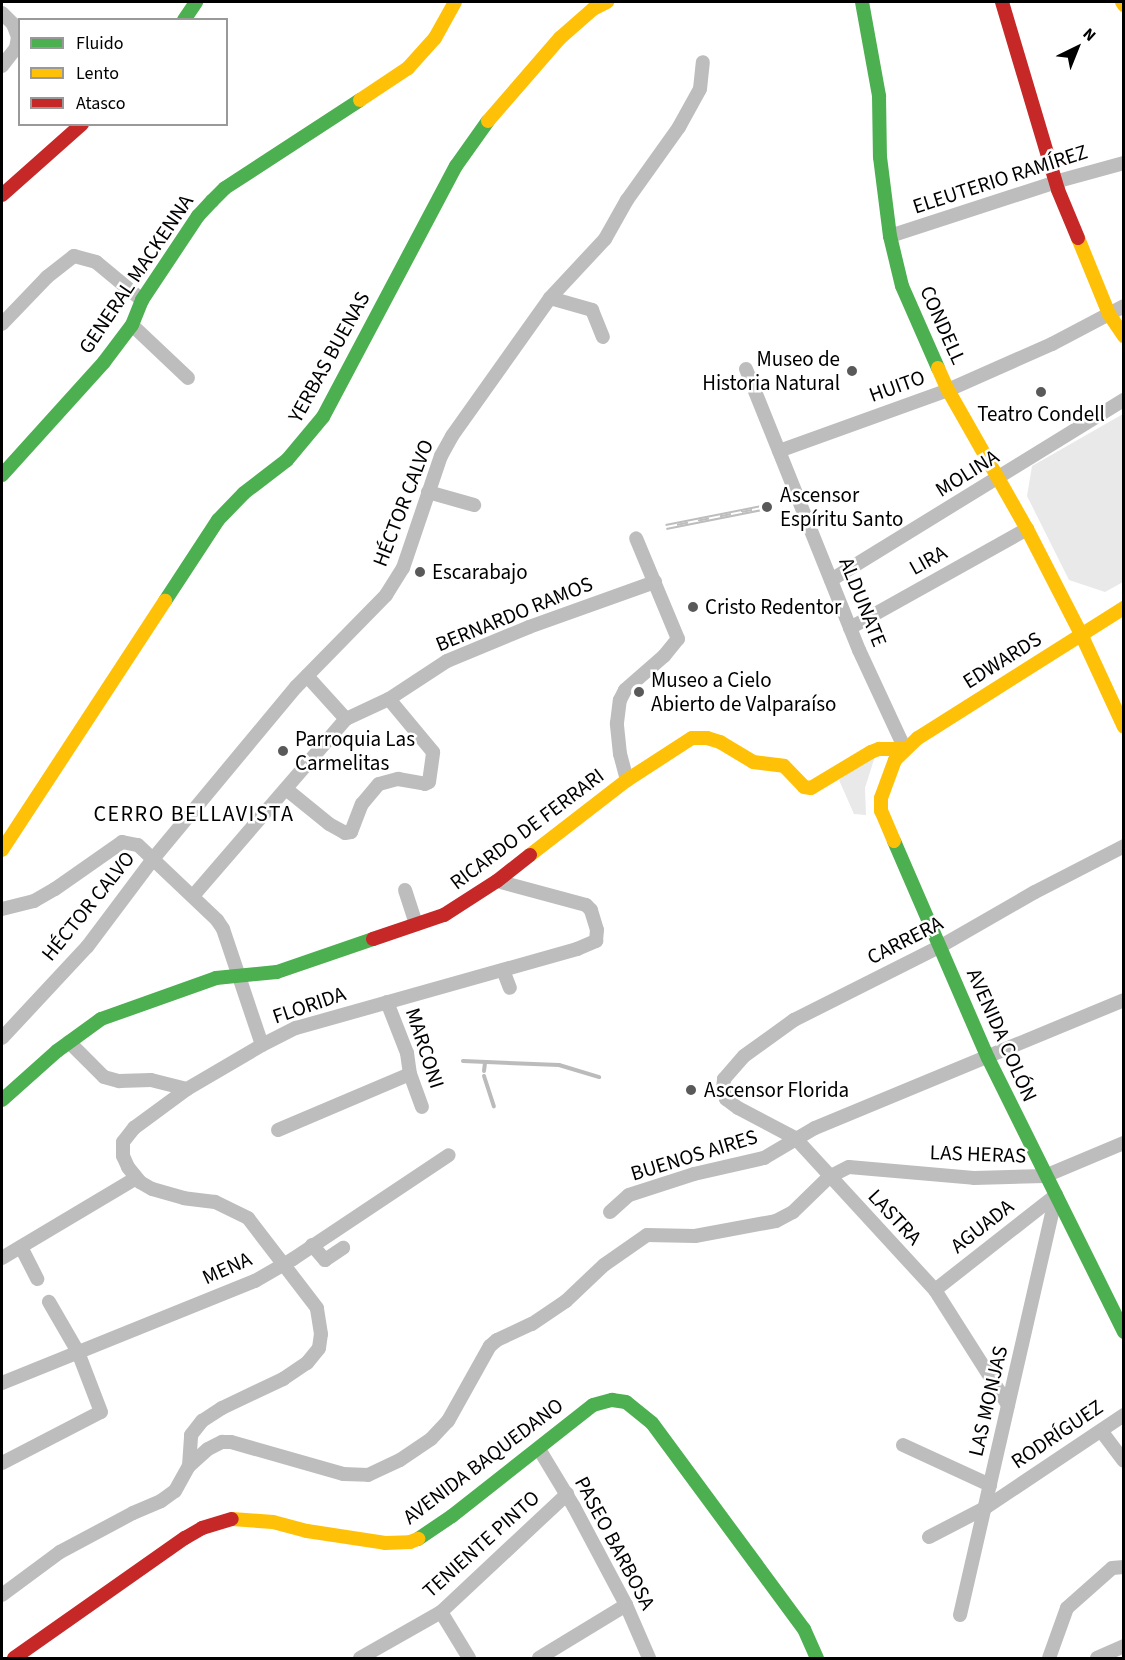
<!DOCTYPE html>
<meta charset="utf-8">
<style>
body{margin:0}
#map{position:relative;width:1125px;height:1660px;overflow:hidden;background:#fff;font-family:"Source Sans 3",sans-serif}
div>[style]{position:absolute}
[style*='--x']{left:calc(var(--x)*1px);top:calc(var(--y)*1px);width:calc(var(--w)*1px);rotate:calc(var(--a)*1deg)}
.green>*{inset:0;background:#e9e9e9}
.stream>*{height:4px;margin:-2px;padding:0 2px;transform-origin:2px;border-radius:2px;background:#bbb}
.street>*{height:14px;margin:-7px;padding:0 7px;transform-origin:7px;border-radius:7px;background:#bdbdbd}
.fast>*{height:14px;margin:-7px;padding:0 7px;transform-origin:7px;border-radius:7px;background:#4caf50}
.slow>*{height:14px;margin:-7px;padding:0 7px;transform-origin:7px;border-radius:7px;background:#ffc107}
.jam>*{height:14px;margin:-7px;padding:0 7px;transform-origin:7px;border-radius:7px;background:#c62828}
.rail>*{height:6px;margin-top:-3px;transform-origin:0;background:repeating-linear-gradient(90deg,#fff 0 11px,#bdbdbd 0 22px);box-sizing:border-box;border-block:2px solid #bdbdbd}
.dots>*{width:16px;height:16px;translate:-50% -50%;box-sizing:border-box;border:3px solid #fff;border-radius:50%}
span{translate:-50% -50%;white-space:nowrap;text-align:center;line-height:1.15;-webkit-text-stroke:5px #fff;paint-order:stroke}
.street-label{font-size:21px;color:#000}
.poi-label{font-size:21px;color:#000}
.right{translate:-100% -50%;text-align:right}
.left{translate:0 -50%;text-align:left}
.neighbourhood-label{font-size:22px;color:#000;letter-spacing:1.5px}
.frame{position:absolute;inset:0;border:3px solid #000;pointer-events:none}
.legend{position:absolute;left:18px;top:18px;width:210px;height:108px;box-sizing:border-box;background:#fff;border:2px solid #999;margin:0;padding:8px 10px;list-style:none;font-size:18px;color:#000}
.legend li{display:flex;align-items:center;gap:12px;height:30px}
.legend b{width:30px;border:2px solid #999}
.north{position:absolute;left:1047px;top:18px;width:60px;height:60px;-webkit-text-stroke:4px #fff;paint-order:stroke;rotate:43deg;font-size:16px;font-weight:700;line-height:24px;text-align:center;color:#000}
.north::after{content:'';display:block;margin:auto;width:21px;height:27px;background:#000;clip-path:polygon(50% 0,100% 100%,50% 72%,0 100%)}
</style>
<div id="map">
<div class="green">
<div style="clip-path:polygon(1123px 414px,1123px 582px,1105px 592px,1069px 580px,1027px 496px,1032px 466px)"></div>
<div style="clip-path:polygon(876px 753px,865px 788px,866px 815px,854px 814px,839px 780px)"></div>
</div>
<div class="stream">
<div style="--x:463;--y:1061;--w:96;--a:2.4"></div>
<div style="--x:559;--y:1065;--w:42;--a:16.7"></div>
<div style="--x:484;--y:1071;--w:8;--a:-83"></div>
<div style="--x:484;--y:1076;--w:32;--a:72"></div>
</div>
<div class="street">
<div style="--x:2;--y:13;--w:16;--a:45"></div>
<div style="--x:13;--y:24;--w:14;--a:69"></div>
<div style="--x:18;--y:37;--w:11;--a:100"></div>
<div style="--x:16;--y:48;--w:23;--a:128"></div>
<div style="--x:890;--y:236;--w:181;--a:-18"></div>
<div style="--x:1062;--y:180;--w:64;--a:-15.3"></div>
<div style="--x:550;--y:298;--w:44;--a:15.9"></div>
<div style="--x:592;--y:310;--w:29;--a:68"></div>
<div style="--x:2;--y:324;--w:65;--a:-46.2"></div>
<div style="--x:47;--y:277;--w:34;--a:-38"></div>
<div style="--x:74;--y:256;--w:23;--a:15"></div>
<div style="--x:96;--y:262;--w:60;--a:39.6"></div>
<div style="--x:132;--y:325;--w:77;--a:43.4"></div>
<div style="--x:746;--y:369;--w:303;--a:68.1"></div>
<div style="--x:859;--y:650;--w:109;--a:65.1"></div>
<div style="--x:779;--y:451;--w:180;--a:-19.8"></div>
<div style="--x:948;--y:390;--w:114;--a:-23.9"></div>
<div style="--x:1052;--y:344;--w:81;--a:-27.8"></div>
<div style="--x:428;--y:492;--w:48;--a:15.8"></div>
<div style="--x:831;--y:580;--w:344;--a:-31.6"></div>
<div style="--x:850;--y:628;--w:203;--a:-29.2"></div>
<div style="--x:307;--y:676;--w:58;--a:47.8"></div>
<div style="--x:627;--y:780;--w:27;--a:-105"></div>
<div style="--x:620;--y:754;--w:31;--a:-96"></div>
<div style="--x:617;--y:723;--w:23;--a:-83"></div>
<div style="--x:620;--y:700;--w:11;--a:-63"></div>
<div style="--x:625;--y:690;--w:52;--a:-41.1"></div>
<div style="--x:664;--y:656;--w:22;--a:-51"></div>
<div style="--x:678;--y:639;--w:109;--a:-112.6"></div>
<div style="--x:286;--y:789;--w:55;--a:39.1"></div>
<div style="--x:329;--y:824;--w:18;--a:29"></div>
<div style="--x:345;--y:833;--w:6;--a:-9"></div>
<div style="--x:351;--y:832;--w:30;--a:-69"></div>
<div style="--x:362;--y:804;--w:26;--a:-50"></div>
<div style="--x:379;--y:784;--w:20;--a:-15"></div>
<div style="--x:398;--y:779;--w:27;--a:10"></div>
<div style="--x:425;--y:784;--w:4;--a:-27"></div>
<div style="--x:429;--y:782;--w:30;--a:-82"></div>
<div style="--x:433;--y:752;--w:69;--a:-129.7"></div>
<div style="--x:405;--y:890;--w:36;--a:72"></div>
<div style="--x:193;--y:896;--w:234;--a:-49.2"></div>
<div style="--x:346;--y:719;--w:47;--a:-24.9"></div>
<div style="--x:389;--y:699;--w:69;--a:-33.2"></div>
<div style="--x:447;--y:661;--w:89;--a:-22.5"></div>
<div style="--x:529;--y:627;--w:134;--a:-19.7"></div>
<div style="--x:2;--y:909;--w:33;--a:-14"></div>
<div style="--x:34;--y:901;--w:24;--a:-30"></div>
<div style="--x:55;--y:889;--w:82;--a:-35"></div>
<div style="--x:122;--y:842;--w:16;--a:11"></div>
<div style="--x:138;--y:845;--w:109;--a:43.5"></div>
<div style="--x:217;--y:920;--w:11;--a:56"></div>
<div style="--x:223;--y:929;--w:122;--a:71.4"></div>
<div style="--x:503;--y:970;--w:19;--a:69"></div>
<div style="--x:387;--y:1002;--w:55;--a:68.6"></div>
<div style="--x:407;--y:1053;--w:21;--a:82"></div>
<div style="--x:410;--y:1074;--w:35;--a:70"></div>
<div style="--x:2;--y:1038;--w:125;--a:-47"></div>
<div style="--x:87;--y:947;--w:110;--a:-53.1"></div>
<div style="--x:153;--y:859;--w:224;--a:-50.3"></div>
<div style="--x:296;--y:687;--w:129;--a:-45.6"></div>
<div style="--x:386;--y:595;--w:32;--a:-58"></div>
<div style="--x:403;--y:568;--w:118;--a:-71.3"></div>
<div style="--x:441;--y:456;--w:23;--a:-61"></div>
<div style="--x:452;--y:436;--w:169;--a:-54.6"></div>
<div style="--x:550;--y:298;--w:81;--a:-47"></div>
<div style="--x:605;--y:239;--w:45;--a:-60.6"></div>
<div style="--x:627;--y:200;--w:90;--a:-54.5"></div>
<div style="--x:679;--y:127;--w:43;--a:-61.1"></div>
<div style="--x:700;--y:89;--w:27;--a:-84"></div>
<div style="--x:69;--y:1042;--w:49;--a:45"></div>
<div style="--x:104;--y:1077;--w:16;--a:15"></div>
<div style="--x:119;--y:1081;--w:32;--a:-2"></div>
<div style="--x:151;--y:1080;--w:37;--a:14"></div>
<div style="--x:278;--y:1130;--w:143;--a:-23"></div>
<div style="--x:610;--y:1212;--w:25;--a:-42"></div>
<div style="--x:629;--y:1195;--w:68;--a:-17.9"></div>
<div style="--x:694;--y:1174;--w:72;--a:-12.9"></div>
<div style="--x:764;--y:1158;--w:59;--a:-30.5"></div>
<div style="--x:815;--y:1128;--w:334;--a:-22.5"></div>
<div style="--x:312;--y:1245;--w:20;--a:49"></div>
<div style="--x:325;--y:1260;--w:22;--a:-34"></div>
<div style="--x:21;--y:1247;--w:36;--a:63"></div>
<div style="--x:2;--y:1258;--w:156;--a:-30.8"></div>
<div style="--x:935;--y:1290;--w:154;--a:-38.1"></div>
<div style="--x:2;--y:1383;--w:273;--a:-22"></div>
<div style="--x:255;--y:1281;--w:44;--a:-30.1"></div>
<div style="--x:293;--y:1259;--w:187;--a:-33.7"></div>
<div style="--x:1008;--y:1405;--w:136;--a:-122.4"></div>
<div style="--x:935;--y:1290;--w:207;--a:-132.6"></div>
<div style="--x:795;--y:1138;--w:64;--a:-152.2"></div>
<div style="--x:738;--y:1108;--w:15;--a:-143"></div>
<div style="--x:726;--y:1099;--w:10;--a:-107"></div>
<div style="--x:723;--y:1089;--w:10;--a:-84"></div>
<div style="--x:724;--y:1079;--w:30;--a:-49"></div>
<div style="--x:744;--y:1056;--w:62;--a:-35.8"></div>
<div style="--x:794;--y:1020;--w:165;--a:-26.7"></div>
<div style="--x:941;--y:946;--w:108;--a:-29.9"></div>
<div style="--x:1035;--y:892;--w:100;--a:-27.3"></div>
<div style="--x:1102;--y:1432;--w:36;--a:53"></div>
<div style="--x:903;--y:1445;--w:96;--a:24.7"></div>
<div style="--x:539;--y:1449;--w:68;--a:58.9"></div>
<div style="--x:574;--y:1507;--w:111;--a:62"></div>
<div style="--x:626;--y:1605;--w:58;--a:66.5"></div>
<div style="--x:2;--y:1463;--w:111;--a:-27.3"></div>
<div style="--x:101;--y:1412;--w:64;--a:-111"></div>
<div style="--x:78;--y:1352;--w:58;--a:-120.1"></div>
<div style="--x:189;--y:1466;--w:31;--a:-86"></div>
<div style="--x:191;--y:1435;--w:18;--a:-52"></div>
<div style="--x:202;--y:1421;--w:24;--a:-33"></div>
<div style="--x:222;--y:1408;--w:68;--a:-25.4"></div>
<div style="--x:283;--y:1379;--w:29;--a:-34"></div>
<div style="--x:307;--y:1363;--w:19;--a:-51"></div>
<div style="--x:319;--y:1348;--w:14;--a:-82"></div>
<div style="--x:321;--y:1334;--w:26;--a:-99"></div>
<div style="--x:317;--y:1308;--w:113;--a:-127.5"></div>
<div style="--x:248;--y:1218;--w:37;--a:-154"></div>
<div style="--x:215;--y:1202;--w:31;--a:-173"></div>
<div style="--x:184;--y:1198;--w:33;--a:-164"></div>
<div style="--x:152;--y:1189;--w:14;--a:-150"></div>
<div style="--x:140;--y:1182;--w:19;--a:-129"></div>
<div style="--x:128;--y:1167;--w:12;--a:-114"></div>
<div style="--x:123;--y:1156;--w:14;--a:-90"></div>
<div style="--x:123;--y:1142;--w:18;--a:-52"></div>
<div style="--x:134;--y:1128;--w:66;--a:-36.3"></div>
<div style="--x:187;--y:1089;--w:87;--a:-30.4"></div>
<div style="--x:262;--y:1045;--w:38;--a:-27"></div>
<div style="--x:296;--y:1028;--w:292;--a:-15.7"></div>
<div style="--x:577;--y:949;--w:21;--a:-23"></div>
<div style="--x:596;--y:941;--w:11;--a:-85"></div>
<div style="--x:597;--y:930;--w:21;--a:-107"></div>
<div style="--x:591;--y:910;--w:7;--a:-135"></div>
<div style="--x:586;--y:905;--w:92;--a:-164.9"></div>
<div style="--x:929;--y:1537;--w:63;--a:-27.4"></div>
<div style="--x:985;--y:1508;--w:167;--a:-33.8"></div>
<div style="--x:2;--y:1595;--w:72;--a:-36.6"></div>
<div style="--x:60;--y:1552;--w:83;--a:-28.1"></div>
<div style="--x:133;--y:1513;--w:30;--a:-23"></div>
<div style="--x:161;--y:1501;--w:17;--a:-36"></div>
<div style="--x:175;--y:1491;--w:29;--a:-61"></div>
<div style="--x:189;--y:1466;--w:25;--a:-42"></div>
<div style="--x:208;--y:1449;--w:16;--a:-27"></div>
<div style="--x:222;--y:1442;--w:9;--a:0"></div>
<div style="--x:231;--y:1442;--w:116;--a:15.9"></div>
<div style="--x:343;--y:1474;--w:25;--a:2"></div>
<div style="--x:368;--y:1475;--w:35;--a:-25"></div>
<div style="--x:400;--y:1460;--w:37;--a:-34"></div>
<div style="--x:431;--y:1439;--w:25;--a:-47"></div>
<div style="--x:448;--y:1421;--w:86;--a:-60.8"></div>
<div style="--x:490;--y:1346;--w:9;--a:-41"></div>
<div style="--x:497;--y:1340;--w:38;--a:-25"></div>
<div style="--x:532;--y:1324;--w:41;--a:-34.1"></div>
<div style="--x:566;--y:1301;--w:52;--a:-43.5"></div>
<div style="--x:604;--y:1265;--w:52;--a:-34.9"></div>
<div style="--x:647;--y:1235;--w:48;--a:1.2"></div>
<div style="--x:695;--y:1236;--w:82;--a:-10.5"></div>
<div style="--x:776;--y:1221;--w:19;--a:-28"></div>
<div style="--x:793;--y:1212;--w:50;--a:-44.2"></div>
<div style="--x:829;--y:1177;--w:22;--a:-27"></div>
<div style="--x:849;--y:1167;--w:125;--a:5"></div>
<div style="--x:974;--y:1178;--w:71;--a:-1.6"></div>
<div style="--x:1045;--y:1176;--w:86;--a:-22.7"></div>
<div style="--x:441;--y:1612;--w:54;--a:58.7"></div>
<div style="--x:960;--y:1615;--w:431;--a:-77.1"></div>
<div style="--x:360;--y:1658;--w:93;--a:-29.6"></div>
<div style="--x:441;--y:1612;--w:173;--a:-43.1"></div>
<div style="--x:539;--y:1658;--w:102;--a:-31.3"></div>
<div style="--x:1049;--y:1658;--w:53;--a:-70.2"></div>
<div style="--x:1067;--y:1608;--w:60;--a:-41.6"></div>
<div style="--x:1112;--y:1568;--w:12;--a:-5"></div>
<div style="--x:1097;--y:1658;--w:30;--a:-24"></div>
</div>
<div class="fast">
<div style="--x:862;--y:2;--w:96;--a:79.7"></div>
<div style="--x:879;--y:96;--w:61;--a:89.1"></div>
<div style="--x:880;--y:157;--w:80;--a:82.8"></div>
<div style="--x:890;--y:236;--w:51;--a:76.5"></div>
<div style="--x:902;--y:286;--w:90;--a:66.3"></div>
<div style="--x:184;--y:20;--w:22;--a:-56"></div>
<div style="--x:2;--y:475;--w:152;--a:-47.9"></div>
<div style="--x:104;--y:362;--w:46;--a:-52.9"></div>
<div style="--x:132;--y:325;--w:27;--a:-68"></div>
<div style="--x:142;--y:300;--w:101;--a:-56.3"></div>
<div style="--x:198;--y:216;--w:21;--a:-47"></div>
<div style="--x:212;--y:201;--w:18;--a:-45"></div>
<div style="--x:225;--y:188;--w:161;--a:-33.1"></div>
<div style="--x:165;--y:601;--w:97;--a:-56.8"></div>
<div style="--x:218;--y:520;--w:37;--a:-46"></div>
<div style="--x:244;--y:493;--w:54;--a:-37.5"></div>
<div style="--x:287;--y:460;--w:56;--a:-50.1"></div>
<div style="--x:323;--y:417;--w:284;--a:-62.1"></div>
<div style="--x:456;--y:166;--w:55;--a:-54.6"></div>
<div style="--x:894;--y:841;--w:236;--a:66.6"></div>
<div style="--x:988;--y:1058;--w:306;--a:63.6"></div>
<div style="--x:2;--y:1100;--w:74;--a:-41.7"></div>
<div style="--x:57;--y:1051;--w:54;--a:-36"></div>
<div style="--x:101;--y:1019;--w:122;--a:-19.6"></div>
<div style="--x:216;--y:978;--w:61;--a:-5.6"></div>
<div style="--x:277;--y:972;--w:102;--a:-19"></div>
<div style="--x:418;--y:1539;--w:41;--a:-34.1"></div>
<div style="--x:452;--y:1516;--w:179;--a:-38.2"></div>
<div style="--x:593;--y:1405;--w:20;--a:-15"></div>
<div style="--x:612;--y:1400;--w:14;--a:8"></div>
<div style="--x:626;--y:1402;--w:33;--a:39"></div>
<div style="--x:652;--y:1423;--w:256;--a:53.6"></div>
<div style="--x:804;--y:1629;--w:32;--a:66"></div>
</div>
<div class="slow">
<div style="--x:1122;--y:2;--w:4;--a:56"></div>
<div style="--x:360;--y:100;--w:58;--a:-33.7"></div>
<div style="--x:408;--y:68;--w:40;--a:-48"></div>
<div style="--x:435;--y:38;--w:41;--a:-60.9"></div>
<div style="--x:488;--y:121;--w:110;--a:-49.1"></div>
<div style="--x:560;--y:38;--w:44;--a:-41.3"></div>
<div style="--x:593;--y:9;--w:16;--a:-27"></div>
<div style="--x:1078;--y:238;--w:82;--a:67.8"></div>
<div style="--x:1109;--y:314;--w:27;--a:56"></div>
<div style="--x:938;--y:368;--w:24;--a:66"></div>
<div style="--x:948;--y:390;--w:160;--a:60.4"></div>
<div style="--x:1027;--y:529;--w:118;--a:62.8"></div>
<div style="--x:1081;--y:634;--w:102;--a:65.2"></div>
<div style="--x:894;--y:841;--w:33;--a:-113"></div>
<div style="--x:881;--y:811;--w:13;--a:-90"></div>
<div style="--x:881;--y:798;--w:40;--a:-69.8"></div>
<div style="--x:895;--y:760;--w:32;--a:-44"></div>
<div style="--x:918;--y:738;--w:244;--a:-32.3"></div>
<div style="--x:2;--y:850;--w:298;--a:-56.8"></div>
<div style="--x:530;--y:855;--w:123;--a:-37.7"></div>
<div style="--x:627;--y:780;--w:77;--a:-32.9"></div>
<div style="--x:692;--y:738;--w:15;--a:0"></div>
<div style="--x:707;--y:738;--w:14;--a:17"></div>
<div style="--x:720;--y:742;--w:39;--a:31"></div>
<div style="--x:753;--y:762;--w:31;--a:7"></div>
<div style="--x:784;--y:766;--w:29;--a:46"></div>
<div style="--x:804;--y:787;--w:7;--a:8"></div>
<div style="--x:811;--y:788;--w:70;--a:-31"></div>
<div style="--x:871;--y:752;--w:9;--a:-21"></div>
<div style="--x:879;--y:749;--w:26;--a:0"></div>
<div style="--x:232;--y:1519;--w:41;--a:4.2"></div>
<div style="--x:273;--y:1522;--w:35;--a:15"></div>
<div style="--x:307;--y:1531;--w:79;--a:8.7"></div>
<div style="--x:385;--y:1543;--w:25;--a:-2"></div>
<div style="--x:410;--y:1542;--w:9;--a:-21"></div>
</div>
<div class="jam">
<div style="--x:1002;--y:2;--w:196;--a:73.4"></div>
<div style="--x:1058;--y:190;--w:52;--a:67.4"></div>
<div style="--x:2;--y:195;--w:107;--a:-41.6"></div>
<div style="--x:373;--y:939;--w:75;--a:-18.7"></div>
<div style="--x:444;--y:915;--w:63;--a:-32.7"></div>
<div style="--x:497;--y:881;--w:42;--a:-38.2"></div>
<div style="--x:14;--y:1658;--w:209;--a:-35.1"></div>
<div style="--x:185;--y:1538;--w:20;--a:-30"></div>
<div style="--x:202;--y:1528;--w:31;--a:-17"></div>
</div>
<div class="rail">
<div style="--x:666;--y:527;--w:103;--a:-11.2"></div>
</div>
<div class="dots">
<div style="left:852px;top:371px;background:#595959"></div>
<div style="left:1041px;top:392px;background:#595959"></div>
<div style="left:767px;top:507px;background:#595959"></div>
<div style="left:420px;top:572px;background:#595959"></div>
<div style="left:693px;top:607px;background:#595959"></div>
<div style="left:639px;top:692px;background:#595959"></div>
<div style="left:283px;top:751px;background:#595959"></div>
<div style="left:691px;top:1090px;background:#595959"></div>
</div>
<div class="street-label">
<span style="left:1000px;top:179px;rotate:-18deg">ELEUTERIO RAMÍREZ</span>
<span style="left:136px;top:274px;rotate:-56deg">GENERAL MACKENNA</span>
<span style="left:943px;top:325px;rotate:66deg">CONDELL</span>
<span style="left:329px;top:357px;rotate:-61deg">YERBAS BUENAS</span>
<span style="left:897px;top:386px;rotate:-20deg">HUITO</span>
<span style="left:967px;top:473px;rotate:-32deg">MOLINA</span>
<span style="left:403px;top:503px;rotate:-69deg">HÉCTOR CALVO</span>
<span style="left:928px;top:560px;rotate:-29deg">LIRA</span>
<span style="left:863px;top:602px;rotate:68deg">ALDUNATE</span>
<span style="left:514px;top:614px;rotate:-22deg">BERNARDO RAMOS</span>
<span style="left:1002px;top:660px;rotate:-32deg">EDWARDS</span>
<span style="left:527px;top:829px;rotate:-37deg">RICARDO DE FERRARI</span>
<span style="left:88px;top:906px;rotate:-51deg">HÉCTOR CALVO</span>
<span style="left:905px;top:940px;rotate:-27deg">CARRERA</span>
<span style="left:309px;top:1005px;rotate:-19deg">FLORIDA</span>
<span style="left:1002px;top:1035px;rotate:66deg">AVENIDA COLÓN</span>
<span style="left:425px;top:1048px;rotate:72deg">MARCONI</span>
<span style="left:978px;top:1154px;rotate:2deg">LAS HERAS</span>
<span style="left:694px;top:1155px;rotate:-17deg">BUENOS AIRES</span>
<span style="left:895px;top:1217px;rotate:47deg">LASTRA</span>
<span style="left:982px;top:1226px;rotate:-38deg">AGUADA</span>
<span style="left:227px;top:1268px;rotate:-24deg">MENA</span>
<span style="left:988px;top:1401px;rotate:-77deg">LAS MONJAS</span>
<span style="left:1057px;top:1434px;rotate:-34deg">RODRÍGUEZ</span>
<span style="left:483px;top:1461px;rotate:-37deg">AVENIDA BAQUEDANO</span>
<span style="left:615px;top:1543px;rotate:62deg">PASEO BARBOSA</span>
<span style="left:481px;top:1544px;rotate:-42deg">TENIENTE PINTO</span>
</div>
<div class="poi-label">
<span class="right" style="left:840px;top:371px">Museo de<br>Historia Natural</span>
<span style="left:1041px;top:414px">Teatro Condell</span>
<span class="left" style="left:780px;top:507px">Ascensor<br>Espíritu Santo</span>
<span class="left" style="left:432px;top:572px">Escarabajo</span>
<span class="left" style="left:705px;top:607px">Cristo Redentor</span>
<span class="left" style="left:651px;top:692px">Museo a Cielo<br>Abierto de Valparaíso</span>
<span class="left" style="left:295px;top:751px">Parroquia Las<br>Carmelitas</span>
<span class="left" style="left:704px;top:1090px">Ascensor Florida</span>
</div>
<div class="neighbourhood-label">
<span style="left:194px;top:815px">CERRO BELLAVISTA</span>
</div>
<div class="frame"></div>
<ul class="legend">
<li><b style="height:8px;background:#4caf50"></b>Fluido</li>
<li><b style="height:8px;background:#ffc107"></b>Lento</li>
<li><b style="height:8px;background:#c62828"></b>Atasco</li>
</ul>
<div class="north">N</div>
</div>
